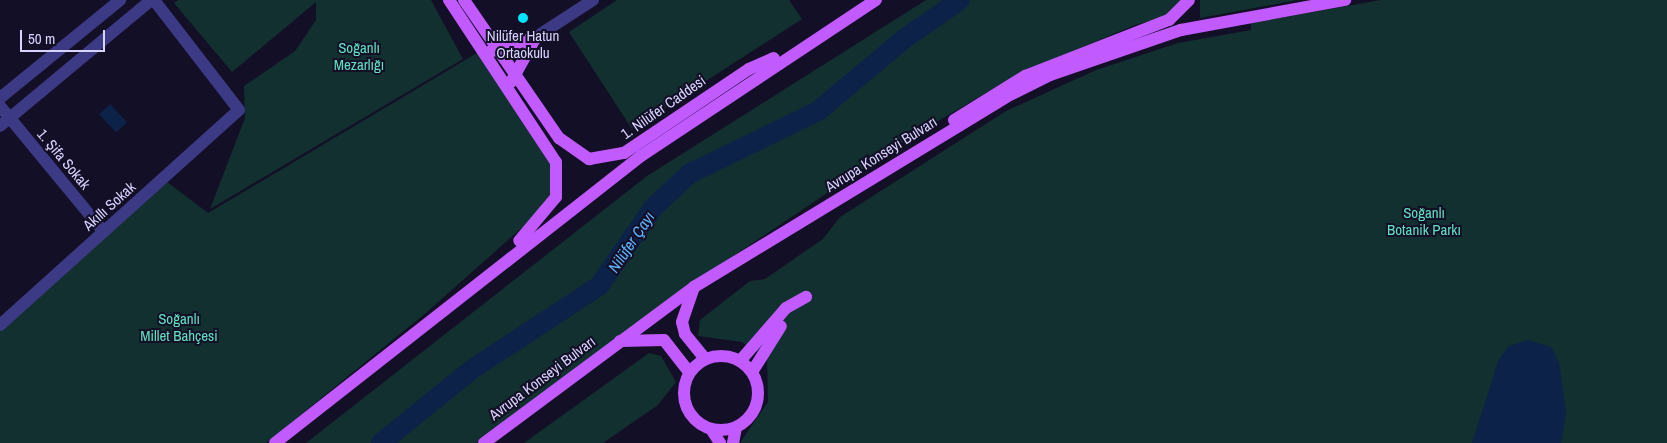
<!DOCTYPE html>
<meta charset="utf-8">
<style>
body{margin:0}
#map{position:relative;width:1667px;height:443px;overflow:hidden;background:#130f26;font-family:"Archivo Narrow",sans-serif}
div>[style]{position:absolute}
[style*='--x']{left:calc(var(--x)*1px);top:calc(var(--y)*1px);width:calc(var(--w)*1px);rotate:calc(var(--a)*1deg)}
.green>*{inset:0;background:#12302f}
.water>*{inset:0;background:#0c2248;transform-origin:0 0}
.river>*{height:20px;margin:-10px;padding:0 10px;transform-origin:10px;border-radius:10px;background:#0c2248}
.minor>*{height:12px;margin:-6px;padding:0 6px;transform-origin:6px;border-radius:6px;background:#3d3a85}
.major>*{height:12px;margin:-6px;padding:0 6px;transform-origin:6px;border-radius:6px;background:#c25bff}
.major>.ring{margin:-6px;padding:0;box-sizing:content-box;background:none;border:12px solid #c25bff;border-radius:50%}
.dots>*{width:14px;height:14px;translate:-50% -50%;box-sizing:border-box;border:2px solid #130f26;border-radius:50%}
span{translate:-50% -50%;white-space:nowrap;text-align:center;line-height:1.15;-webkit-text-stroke:4px #130f26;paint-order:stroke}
.poi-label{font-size:15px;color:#d9d4ff}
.park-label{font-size:15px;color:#5fe0c0}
.street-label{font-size:15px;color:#d9d4ff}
.water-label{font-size:16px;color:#62b6ff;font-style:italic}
.scale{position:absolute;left:20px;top:30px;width:85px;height:22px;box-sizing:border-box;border:2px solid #d9d4ff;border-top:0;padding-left:6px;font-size:15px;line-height:18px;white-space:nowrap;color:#d9d4ff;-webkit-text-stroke:4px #130f26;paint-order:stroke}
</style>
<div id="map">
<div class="green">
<div style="clip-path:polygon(178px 0,431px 0,463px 59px,210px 209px,245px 118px,244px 86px,295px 51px,316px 20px,316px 2px,232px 72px,174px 3px)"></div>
<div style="clip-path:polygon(617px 0,789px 0,802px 19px,632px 129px,569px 32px)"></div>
<div style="clip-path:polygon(926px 0,1181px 0,1170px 16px,1135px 25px,1018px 74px,906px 140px,693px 283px,476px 443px,306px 443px,647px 176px)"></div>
<div style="clip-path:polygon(1200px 0,1298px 0,1200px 18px)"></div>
<div style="clip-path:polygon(1381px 0,1667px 0,1667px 443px,740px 443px,768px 402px,767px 359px,742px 342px,698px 336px,700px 320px,750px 281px,765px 279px,823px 239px,840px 217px,1006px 111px,1096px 70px,1178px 43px,1251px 30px,1251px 23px)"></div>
<div style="clip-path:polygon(477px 53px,554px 169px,551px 193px,534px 217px,427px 312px,266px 443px,0 443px,0 328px,167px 182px,208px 213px)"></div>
<div style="clip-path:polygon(649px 353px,661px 356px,676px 382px,658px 405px,603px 443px,524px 443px)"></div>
</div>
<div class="water">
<div style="left:110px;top:104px;width:25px;height:15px;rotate:47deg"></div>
<div style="clip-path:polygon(1528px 340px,1551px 347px,1559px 362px,1566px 412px,1561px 443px,1472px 443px,1499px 359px,1509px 346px)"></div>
</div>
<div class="river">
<div style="--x:381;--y:443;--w:116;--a:-39"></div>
<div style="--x:471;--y:370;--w:153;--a:-33.3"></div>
<div style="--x:599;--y:286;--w:95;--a:-55.3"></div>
<div style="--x:653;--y:208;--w:50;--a:-43.4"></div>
<div style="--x:689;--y:174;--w:144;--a:-26"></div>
<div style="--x:818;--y:111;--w:112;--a:-39.9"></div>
<div style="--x:904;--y:39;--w:68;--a:-34.9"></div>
</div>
<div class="minor">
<div style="--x:536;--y:37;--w:68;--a:-33"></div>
<div style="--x:0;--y:98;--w:155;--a:-39.2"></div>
<div style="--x:0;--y:106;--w:163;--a:50.5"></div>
<div style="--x:0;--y:126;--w:197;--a:-39.8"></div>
<div style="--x:0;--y:325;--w:321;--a:-42"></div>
<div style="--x:239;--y:110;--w:139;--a:-127.7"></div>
</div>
<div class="major">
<div style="--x:449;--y:0;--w:194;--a:56.6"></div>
<div style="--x:556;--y:162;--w:35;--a:90"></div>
<div style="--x:556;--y:197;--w:57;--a:130.1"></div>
<div style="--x:464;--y:0;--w:168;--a:55.5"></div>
<div style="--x:559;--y:138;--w:37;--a:35"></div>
<div style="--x:589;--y:159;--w:36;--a:-10"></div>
<div style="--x:624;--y:153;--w:151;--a:-33.9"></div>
<div style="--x:749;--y:69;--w:27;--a:-24"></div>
<div style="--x:489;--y:52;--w:49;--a:-17.7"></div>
<div style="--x:511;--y:82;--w:51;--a:-60.9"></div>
<div style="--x:954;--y:120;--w:84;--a:-31.8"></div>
<div style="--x:1025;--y:76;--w:155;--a:-21.3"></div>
<div style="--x:1169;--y:20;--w:28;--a:-45"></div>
<div style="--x:694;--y:287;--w:37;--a:109"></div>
<div style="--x:682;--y:322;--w:12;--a:76"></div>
<div style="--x:685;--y:334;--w:32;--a:51"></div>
<div style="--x:620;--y:341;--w:44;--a:-1.3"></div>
<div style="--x:664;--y:340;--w:41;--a:52"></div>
<div class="ring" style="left:684px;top:356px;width:62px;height:62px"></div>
<div style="--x:740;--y:361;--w:70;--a:-49"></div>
<div style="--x:786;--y:308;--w:23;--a:-29"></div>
<div style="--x:752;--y:372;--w:54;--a:-57.8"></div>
<div style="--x:711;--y:429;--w:17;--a:57"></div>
<div style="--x:275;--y:443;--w:465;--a:-38.1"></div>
<div style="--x:641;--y:156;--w:282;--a:-33.6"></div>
<div style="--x:484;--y:443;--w:262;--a:-36.6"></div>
<div style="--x:694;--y:287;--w:365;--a:-31.3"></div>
<div style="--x:1006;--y:97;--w:49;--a:-26.6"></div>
<div style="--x:1050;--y:75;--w:139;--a:-19"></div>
<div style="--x:1181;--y:30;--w:167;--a:-10.4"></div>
<div style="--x:733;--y:443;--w:16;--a:-79"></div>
</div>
<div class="dots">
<div style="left:523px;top:18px;background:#00e5ff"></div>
</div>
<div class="poi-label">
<span style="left:523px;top:44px">Nilüfer Hatun<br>Ortaokulu</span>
</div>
<div class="park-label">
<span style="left:359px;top:56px">Soğanlı<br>Mezarlığı</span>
<span style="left:1424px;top:221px">Soğanlı<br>Botanik Parkı</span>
<span style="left:179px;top:327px">Soğanlı<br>Millet Bahçesi</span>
</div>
<div class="street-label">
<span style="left:663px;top:107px;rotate:-35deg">1. Nilüfer Caddesi</span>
<span style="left:881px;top:154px;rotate:-32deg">Avrupa Konseyi Bulvarı</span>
<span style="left:64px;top:159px;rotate:50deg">1. Şifa Sokak</span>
<span style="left:109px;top:206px;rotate:-42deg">Akıllı Sokak</span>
<span style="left:542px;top:378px;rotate:-37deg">Avrupa Konseyi Bulvarı</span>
</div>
<div class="water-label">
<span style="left:631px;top:242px;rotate:-56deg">Nilüfer Çayı</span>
</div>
<div class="scale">50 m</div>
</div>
